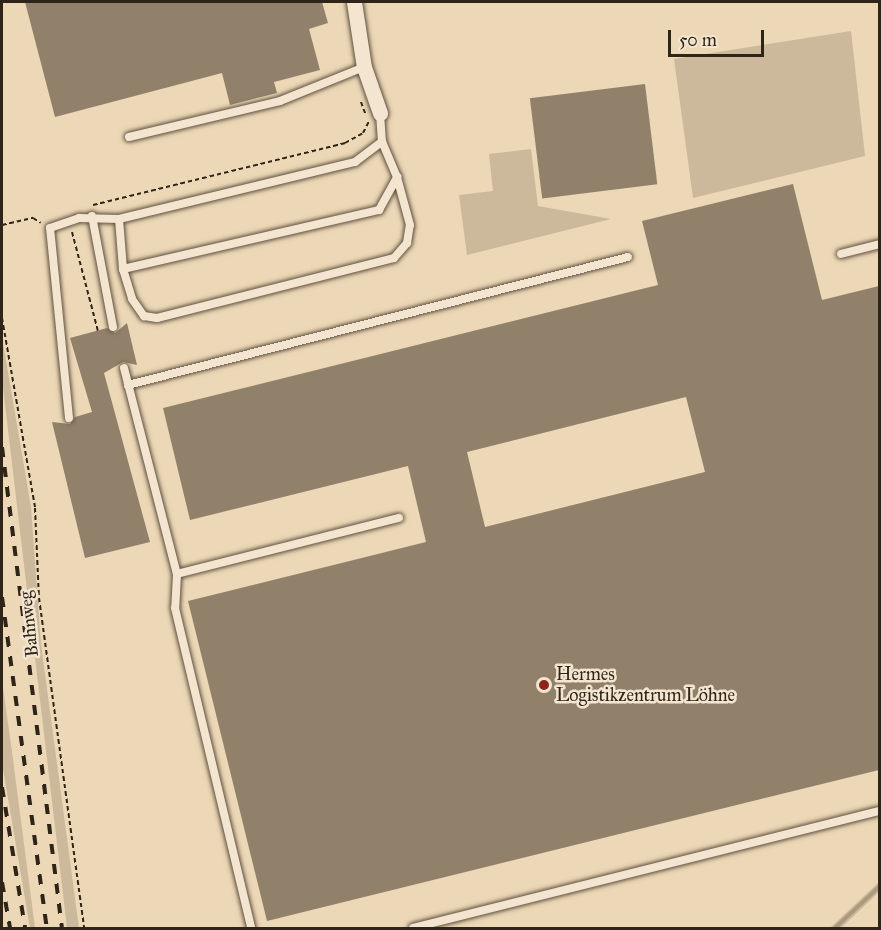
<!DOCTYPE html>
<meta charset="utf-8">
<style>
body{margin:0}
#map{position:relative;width:881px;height:930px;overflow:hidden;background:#ecd7b6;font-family:"IM FELL Great Primer",serif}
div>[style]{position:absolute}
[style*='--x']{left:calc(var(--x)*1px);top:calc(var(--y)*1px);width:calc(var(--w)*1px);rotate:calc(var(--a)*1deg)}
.green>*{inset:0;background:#ccb99b}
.stream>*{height:4px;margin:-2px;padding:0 2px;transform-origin:2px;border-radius:2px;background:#ab9a80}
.building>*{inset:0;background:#91816a;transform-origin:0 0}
.path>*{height:2px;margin-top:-1px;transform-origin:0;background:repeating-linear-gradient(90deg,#2e2417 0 4.5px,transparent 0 7.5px)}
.roads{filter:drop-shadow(0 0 2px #5e513f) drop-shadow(0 0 2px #5e513f)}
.lane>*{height:8px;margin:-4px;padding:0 4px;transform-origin:4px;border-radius:4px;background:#f3e5d0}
.street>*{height:15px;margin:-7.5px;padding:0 7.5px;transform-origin:7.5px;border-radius:7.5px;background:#f3e5d0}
.rail>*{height:4px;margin-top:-2px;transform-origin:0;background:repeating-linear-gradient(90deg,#2e2417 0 10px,transparent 0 20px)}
.dots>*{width:16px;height:16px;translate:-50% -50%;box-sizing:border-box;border:3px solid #f3e5d0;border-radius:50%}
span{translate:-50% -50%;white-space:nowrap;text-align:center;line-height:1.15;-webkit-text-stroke:5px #f3e5d0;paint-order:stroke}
.street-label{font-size:18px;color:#2e2417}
.poi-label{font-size:18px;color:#2e2417}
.left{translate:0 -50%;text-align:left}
.frame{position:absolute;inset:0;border:3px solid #2e2417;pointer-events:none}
.scale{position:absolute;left:668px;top:30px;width:96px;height:27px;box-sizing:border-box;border:3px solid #2e2417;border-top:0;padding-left:8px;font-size:18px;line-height:21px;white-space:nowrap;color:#2e2417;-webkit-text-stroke:4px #f3e5d0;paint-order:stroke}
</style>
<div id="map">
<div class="green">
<div style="clip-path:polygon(851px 31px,865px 156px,693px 198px,674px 59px)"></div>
<div style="clip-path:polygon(531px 149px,538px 206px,611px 219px,467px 255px,459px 195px,493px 191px,489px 154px)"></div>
<div style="clip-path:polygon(2px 337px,31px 507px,41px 644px,79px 928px,67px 928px,2px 379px)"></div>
<div style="clip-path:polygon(2px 680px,12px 752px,35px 928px,30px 928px,2px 763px)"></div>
<div style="clip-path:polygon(879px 882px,879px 892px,841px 928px,830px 928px)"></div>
</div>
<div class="stream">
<div style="--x:835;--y:928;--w:62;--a:-43"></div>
</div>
<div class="building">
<div style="clip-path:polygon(25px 2px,322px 2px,328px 23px,309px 29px,320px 70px,274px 82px,277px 93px,230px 105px,222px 73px,55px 117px)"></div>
<div style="left:645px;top:84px;width:101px;height:116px;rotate:83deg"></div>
<div style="clip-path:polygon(evenodd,793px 184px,822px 300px,879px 286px,879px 770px,267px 921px,188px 601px,426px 542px,408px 466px,190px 520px,163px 408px,658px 285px,642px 221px,793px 184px,686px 397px,705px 472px,485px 527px,467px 452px,686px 397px)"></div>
<div style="clip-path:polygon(127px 323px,137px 365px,123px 362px,104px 373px,150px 542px,85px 558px,52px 422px,70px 424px,75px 417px,92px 412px,70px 338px,107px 328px,115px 333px)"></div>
</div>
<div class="path">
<div style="--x:361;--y:102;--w:12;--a:70"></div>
<div style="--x:93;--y:205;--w:260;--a:-13.8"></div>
<div style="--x:345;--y:143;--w:21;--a:-29"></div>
<div style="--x:363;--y:133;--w:13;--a:-63"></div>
<div style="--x:2;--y:225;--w:32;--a:-13"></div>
<div style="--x:33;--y:218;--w:9;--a:32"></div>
<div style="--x:72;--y:232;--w:102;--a:75.3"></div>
<div style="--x:2;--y:318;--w:193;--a:80.1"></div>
<div style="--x:35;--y:508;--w:90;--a:87.5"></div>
<div style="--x:39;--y:598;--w:333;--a:82.2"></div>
</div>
<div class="roads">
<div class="lane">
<div style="--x:129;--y:137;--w:155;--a:-13.4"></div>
<div style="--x:280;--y:101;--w:91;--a:-22"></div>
<div style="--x:92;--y:216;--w:113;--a:79.3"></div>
<div style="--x:119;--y:219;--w:50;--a:85.4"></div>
<div style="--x:123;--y:269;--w:263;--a:-13"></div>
<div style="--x:379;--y:210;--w:38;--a:-61"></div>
<div style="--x:397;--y:177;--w:38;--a:-113"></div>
<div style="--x:841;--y:254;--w:40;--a:-14.4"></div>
<div style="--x:123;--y:269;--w:31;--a:73"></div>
<div style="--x:132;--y:299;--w:21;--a:55"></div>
<div style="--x:144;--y:316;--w:13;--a:9"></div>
<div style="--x:157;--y:318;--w:244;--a:-14.2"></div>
<div style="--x:394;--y:258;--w:20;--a:-49"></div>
<div style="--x:407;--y:243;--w:18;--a:-81"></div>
<div style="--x:410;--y:225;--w:50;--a:-105.2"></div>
<div style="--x:124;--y:368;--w:213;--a:75.6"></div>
<div style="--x:177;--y:574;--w:34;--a:93"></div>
<div style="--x:175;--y:608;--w:329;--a:76.6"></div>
<div style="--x:128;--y:385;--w:516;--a:-14.36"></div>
<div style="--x:69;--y:418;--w:191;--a:-95.7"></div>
<div style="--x:50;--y:228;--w:31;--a:-19"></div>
<div style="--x:79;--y:218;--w:40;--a:1.4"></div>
<div style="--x:119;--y:219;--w:243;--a:-13.6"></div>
<div style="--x:355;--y:162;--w:34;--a:-37"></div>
<div style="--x:382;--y:142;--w:29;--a:-94"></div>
<div style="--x:177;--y:574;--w:229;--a:-14.2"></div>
<div style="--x:413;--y:928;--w:481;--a:-14.1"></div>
</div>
<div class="street">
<div style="--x:354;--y:2;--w:66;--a:81.3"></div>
<div style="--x:364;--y:67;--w:49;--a:70.8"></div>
</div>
</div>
<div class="rail">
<div style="--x:2;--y:447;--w:485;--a:82.9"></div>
<div style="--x:2;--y:597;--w:334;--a:82.3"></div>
<div style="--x:2;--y:787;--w:143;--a:80.7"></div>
<div style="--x:2;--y:882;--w:47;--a:80.1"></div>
</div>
<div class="dots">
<div style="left:544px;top:685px;background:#8f2418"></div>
</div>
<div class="street-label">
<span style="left:29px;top:624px;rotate:-96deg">Bahnweg</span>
</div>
<div class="poi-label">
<span class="left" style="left:556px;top:685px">Hermes<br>Logistikzentrum Löhne</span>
</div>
<div class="frame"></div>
<div class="scale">50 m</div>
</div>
